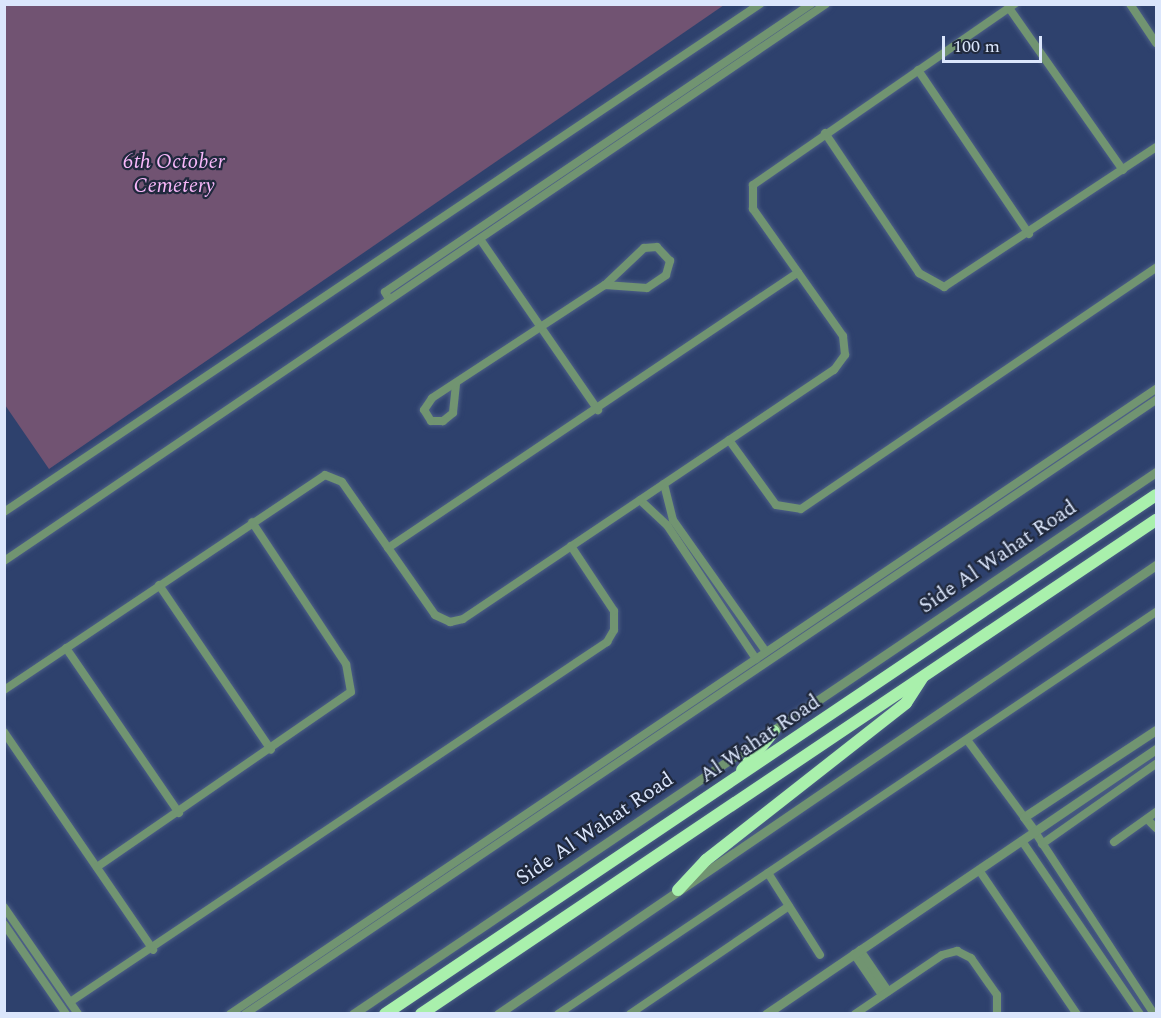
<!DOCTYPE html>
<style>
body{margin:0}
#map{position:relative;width:1161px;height:1018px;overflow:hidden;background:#2e416d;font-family:Spectral,serif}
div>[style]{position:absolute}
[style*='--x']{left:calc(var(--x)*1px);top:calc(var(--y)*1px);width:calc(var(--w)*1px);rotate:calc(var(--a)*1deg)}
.green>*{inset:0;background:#715372}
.roads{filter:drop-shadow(0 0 2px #4d5f87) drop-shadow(0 0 2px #4d5f87)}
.minor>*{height:8px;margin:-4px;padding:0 4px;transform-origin:4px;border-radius:4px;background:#719471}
.tertiary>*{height:9px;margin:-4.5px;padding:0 4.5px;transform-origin:4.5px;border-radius:4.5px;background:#719471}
.trunk>*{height:12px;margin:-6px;padding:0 6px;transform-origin:6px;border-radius:6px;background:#a9f0ac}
span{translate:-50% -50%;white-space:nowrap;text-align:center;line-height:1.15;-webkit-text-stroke:4.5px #20293d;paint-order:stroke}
.park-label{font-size:21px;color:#f8b8fa;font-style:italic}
.street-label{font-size:21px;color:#dbe6fc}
.frame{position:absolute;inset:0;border:6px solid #dbe6fc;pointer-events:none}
.scale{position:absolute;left:942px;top:36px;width:100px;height:27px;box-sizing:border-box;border:3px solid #dbe6fc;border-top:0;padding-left:8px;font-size:18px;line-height:21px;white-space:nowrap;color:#dbe6fc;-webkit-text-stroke:4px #20293d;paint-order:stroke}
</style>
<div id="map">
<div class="green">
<div style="clip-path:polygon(4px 5px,5px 4px,724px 5px,49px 469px,5px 405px)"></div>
</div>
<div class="roads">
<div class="minor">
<div style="--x:1130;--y:4;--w:47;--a:56.3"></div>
<div style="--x:1009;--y:8;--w:198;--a:54.9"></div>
<div style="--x:918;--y:70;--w:198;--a:55.9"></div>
<div style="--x:825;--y:133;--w:169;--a:56.1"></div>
<div style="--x:919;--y:273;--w:29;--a:29"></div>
<div style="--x:944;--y:287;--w:254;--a:-33.4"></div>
<div style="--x:480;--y:239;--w:208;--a:55.4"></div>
<div style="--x:389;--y:299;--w:8;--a:-120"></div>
<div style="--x:385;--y:292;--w:514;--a:-34.06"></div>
<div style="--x:456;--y:384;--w:29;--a:96"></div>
<div style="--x:453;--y:413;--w:13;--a:141"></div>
<div style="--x:443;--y:421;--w:12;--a:180"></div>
<div style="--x:431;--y:421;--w:13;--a:-122"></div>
<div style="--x:424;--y:410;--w:14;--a:-56"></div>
<div style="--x:432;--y:398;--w:207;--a:-33.2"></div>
<div style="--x:605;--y:285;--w:42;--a:4.1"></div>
<div style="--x:647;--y:288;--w:23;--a:-34"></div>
<div style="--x:666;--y:275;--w:15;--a:-74"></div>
<div style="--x:670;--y:261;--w:19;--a:-133"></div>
<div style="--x:657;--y:247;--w:13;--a:176"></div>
<div style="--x:644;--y:248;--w:54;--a:136.5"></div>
<div style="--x:729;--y:440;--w:80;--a:54.1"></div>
<div style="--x:776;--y:505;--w:25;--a:9"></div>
<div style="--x:801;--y:509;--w:429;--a:-34.2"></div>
<div style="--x:664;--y:484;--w:37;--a:76"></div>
<div style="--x:673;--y:520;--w:161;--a:54.8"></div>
<div style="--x:640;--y:500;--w:37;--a:43"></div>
<div style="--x:667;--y:525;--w:161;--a:56.4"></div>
<div style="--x:4;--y:512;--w:911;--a:-33.9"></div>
<div style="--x:388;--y:548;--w:494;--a:-33.9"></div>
<div style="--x:4;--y:561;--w:993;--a:-34.12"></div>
<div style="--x:159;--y:585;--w:199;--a:55.8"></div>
<div style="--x:66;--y:648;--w:200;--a:55.6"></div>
<div style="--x:4;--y:690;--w:386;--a:-33.8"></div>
<div style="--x:325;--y:475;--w:18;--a:22"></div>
<div style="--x:342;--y:482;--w:162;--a:55"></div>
<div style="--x:435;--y:615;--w:17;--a:25"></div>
<div style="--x:450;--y:622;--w:13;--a:-13"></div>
<div style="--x:463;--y:619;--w:447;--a:-33.9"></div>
<div style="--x:834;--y:370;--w:19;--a:-54"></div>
<div style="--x:845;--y:355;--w:19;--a:-96"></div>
<div style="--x:843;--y:336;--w:156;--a:-125.3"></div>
<div style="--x:753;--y:209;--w:24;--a:-90"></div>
<div style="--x:753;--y:185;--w:318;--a:-34.7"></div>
<div style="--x:4;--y:732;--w:264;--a:55.6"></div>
<div style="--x:968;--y:741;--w:94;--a:53.6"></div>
<div style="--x:1147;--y:819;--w:13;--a:45"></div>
<div style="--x:1035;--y:832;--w:217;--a:56.8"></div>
<div style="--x:1022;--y:841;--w:209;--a:55.7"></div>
<div style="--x:1114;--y:842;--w:52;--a:-35.5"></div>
<div style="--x:1042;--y:844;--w:139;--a:-35.1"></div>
<div style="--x:97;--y:867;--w:308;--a:-34.6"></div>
<div style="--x:351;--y:692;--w:28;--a:-100"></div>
<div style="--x:346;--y:664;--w:170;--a:-123.5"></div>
<div style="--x:979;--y:870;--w:174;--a:55.8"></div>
<div style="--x:768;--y:873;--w:97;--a:57.6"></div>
<div style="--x:4;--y:907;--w:130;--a:55.3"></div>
<div style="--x:4;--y:924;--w:109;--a:55.4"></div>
<div style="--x:860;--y:950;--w:50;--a:55.7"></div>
<div style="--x:854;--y:954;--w:50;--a:55.7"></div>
<div style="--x:70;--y:1002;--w:647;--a:-33.84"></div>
<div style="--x:607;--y:642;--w:14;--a:-60"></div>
<div style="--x:614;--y:630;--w:19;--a:-90"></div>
<div style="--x:614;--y:611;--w:78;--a:-123.5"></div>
<div style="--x:230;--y:1014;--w:1117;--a:-34.02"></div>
<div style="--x:245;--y:1014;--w:1099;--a:-33.98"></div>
<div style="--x:558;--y:1014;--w:721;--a:-33.91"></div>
<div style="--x:630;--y:1014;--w:192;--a:-34.2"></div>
<div style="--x:855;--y:1014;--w:105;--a:-34.1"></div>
<div style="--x:942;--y:955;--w:16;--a:-15"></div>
<div style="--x:957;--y:951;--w:16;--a:27"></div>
<div style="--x:971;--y:958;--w:45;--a:54.9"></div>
<div style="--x:997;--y:995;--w:19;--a:90"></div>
</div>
<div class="tertiary">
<div style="--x:1035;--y:832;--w:19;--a:-126"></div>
<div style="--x:1024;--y:817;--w:158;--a:-33.4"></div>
<div style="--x:353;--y:1014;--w:969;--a:-34.02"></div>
<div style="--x:498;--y:1014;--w:797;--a:-34.31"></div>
<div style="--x:766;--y:1014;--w:472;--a:-34.2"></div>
</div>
<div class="trunk">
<div style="--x:742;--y:770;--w:50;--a:-50.6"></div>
<div style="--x:678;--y:890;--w:41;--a:-47"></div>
<div style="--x:706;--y:860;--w:254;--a:-38.1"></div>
<div style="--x:906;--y:703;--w:30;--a:-57"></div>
<div style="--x:385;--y:1014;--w:929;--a:-33.95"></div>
<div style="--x:421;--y:1014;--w:886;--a:-33.91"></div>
</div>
</div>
<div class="park-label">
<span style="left:174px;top:174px">6th October<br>Cemetery</span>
</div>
<div class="street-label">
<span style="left:998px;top:557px;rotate:-34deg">Side Al Wahat Road</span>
<span style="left:760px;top:739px;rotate:-34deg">Al Wahat Road</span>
<span style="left:595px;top:829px;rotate:-34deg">Side Al Wahat Road</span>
</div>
<div class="frame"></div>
<div class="scale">100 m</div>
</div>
